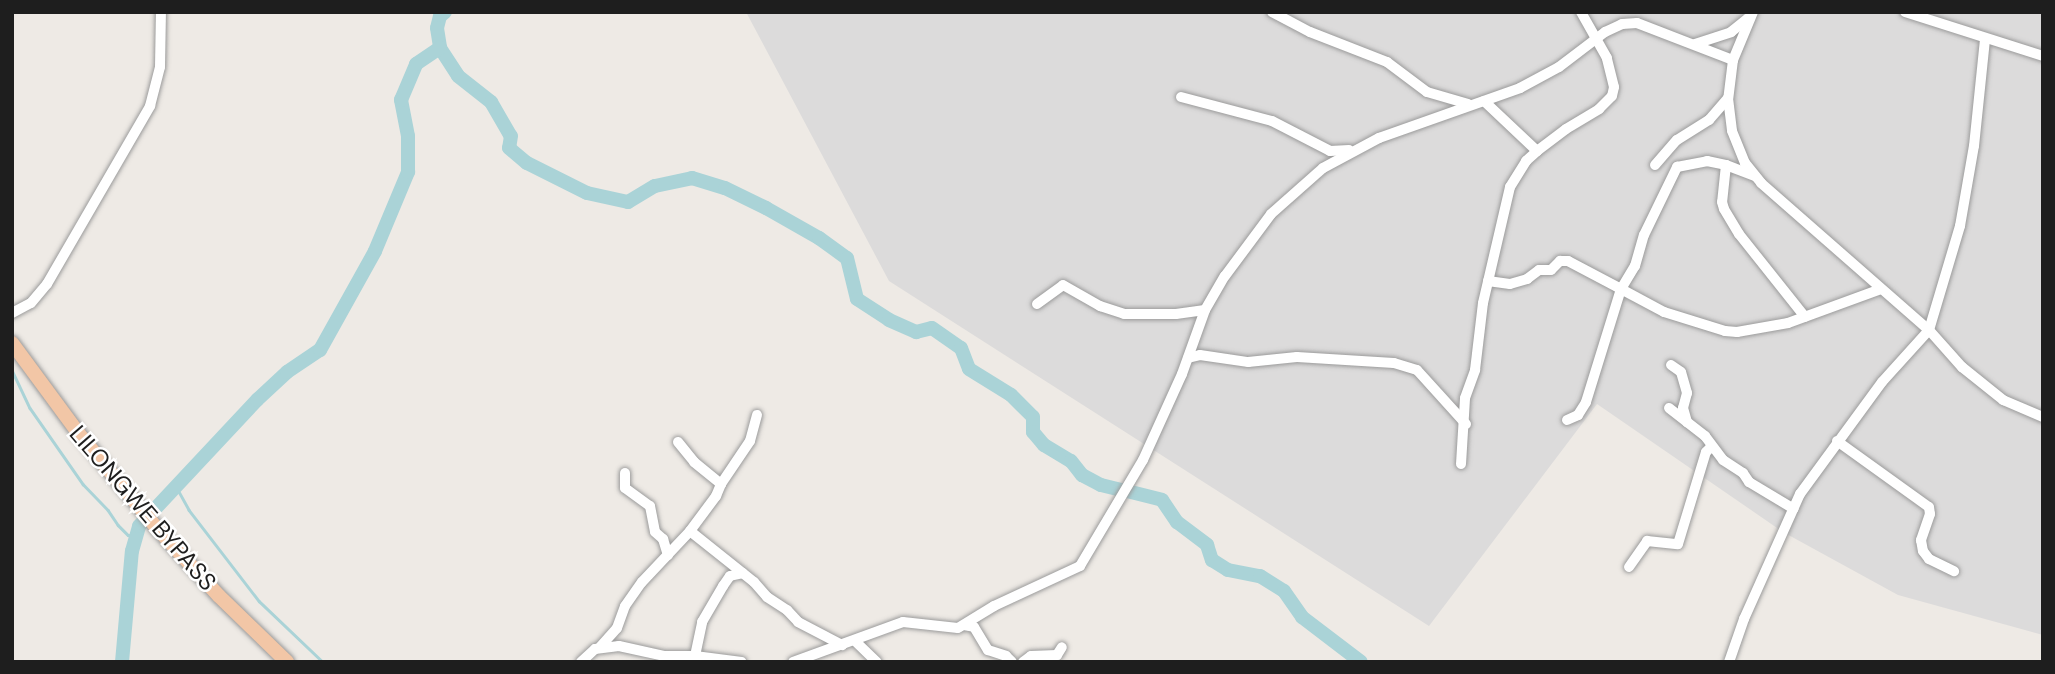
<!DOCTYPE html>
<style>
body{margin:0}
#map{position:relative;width:2055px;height:674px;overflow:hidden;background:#eeeae5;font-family:"DM Sans",sans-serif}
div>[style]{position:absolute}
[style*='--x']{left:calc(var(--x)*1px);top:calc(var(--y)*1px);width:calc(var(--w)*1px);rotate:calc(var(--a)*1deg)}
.residential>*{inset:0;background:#dcdbdb}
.stream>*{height:2.5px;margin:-1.25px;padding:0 1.25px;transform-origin:1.25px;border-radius:1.25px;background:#aad3d7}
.river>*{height:14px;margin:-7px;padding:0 7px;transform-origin:7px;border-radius:7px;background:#aad3d7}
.roads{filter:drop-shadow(0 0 2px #9b9b9b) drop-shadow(0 0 2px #9b9b9b)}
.minor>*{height:10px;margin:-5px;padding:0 5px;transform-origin:5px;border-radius:5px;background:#fff}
.major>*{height:14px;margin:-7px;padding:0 7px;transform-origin:7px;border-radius:7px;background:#f2c6a6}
span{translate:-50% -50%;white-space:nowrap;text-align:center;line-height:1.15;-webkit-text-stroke:5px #fff;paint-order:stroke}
.street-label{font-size:24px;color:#1e1e1e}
.frame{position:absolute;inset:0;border:14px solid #1e1e1e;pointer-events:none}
</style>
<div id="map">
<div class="residential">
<div style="clip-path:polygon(746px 12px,2043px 12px,2043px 635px,1898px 595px,1783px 532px,1597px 404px,1429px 626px,889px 281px)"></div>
</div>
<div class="stream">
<div style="--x:12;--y:370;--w:42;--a:64.7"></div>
<div style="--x:30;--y:408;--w:93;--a:55.1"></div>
<div style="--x:83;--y:484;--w:36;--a:46"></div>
<div style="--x:108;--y:510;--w:18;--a:56"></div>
<div style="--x:118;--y:525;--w:14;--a:45"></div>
<div style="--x:128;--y:535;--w:6;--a:9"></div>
<div style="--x:177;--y:488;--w:25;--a:61"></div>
<div style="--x:189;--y:510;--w:115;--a:52.4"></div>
<div style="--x:259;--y:601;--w:88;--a:43.6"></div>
</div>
<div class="river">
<div style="--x:445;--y:12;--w:6;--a:141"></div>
<div style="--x:440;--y:16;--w:12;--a:104"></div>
<div style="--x:437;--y:28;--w:20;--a:81"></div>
<div style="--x:440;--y:48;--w:33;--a:57"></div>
<div style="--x:458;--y:76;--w:42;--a:38.2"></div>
<div style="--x:491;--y:102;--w:39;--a:60"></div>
<div style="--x:511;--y:136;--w:12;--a:99"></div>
<div style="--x:509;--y:148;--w:23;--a:40"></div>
<div style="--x:527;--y:163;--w:67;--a:26.6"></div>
<div style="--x:587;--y:193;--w:42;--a:12.4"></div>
<div style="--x:628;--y:202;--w:31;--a:-31"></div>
<div style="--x:655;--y:186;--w:38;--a:-12"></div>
<div style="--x:692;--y:178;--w:34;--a:17"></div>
<div style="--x:725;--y:188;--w:46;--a:26"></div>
<div style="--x:766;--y:208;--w:61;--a:29.5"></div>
<div style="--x:819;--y:238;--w:34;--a:36"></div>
<div style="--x:847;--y:258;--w:42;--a:76.3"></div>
<div style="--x:857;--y:299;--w:38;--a:33"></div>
<div style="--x:889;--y:320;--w:30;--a:24"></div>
<div style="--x:916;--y:332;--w:16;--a:-14"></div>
<div style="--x:932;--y:328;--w:35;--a:35"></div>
<div style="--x:961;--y:348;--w:22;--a:69"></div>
<div style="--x:969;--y:369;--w:49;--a:31.8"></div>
<div style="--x:1011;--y:395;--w:31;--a:45"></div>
<div style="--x:1033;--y:417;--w:15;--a:90"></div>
<div style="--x:1033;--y:432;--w:17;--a:50"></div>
<div style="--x:1044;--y:445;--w:31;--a:31"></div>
<div style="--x:1071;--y:461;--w:18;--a:52"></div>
<div style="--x:1082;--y:475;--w:21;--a:28"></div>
<div style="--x:1101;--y:485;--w:21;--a:14"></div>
<div style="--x:1127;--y:491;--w:36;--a:14"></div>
<div style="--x:1162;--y:500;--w:27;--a:56"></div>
<div style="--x:1177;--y:522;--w:38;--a:37"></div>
<div style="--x:1207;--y:545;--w:16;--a:72"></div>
<div style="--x:1212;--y:560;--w:19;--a:32"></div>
<div style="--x:1228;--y:570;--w:33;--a:11"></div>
<div style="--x:1260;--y:576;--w:28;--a:32"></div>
<div style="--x:1284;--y:591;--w:32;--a:55"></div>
<div style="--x:1302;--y:617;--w:74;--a:37.3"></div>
<div style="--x:122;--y:662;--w:111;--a:-84.9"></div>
<div style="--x:132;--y:551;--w:26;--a:-74"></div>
<div style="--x:139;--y:526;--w:173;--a:-46.9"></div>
<div style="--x:257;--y:400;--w:41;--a:-43"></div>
<div style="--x:287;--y:372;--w:40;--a:-34"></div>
<div style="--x:320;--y:350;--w:113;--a:-60.9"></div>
<div style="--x:375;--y:251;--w:86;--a:-67.3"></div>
<div style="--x:408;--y:172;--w:36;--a:-90"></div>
<div style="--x:408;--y:136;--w:37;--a:-101"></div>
<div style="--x:401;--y:100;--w:39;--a:-67"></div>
<div style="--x:416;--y:64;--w:29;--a:-34"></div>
</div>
<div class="roads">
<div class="minor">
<div style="--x:1272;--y:12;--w:43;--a:27.8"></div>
<div style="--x:1310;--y:32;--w:83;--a:21.3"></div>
<div style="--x:1387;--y:62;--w:50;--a:36.9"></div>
<div style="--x:1427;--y:92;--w:43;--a:16.3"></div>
<div style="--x:1753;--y:12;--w:52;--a:112.6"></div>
<div style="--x:1733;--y:60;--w:38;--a:97"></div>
<div style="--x:1728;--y:98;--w:33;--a:83"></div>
<div style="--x:1732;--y:131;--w:35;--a:68"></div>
<div style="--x:1745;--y:163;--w:26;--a:51"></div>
<div style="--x:1761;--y:183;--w:223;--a:41.2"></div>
<div style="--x:1929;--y:330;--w:50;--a:48.3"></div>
<div style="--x:1962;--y:367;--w:53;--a:38.8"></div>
<div style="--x:2003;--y:400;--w:43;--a:23"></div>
<div style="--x:1905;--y:12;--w:145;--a:17.7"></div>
<div style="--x:1695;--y:44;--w:38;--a:-18"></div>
<div style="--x:1731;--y:32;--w:22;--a:-39"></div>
<div style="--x:1181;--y:97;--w:94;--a:14.8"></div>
<div style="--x:1272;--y:121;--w:65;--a:27.3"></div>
<div style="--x:1330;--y:151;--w:19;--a:-3"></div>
<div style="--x:1537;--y:151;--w:36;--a:-37"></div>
<div style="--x:1566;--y:129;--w:39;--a:-31"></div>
<div style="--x:1599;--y:109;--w:18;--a:-45"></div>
<div style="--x:1612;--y:96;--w:9;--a:-77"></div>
<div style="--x:1614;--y:87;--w:30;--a:-104"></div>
<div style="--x:1607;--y:58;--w:53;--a:-119.5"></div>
<div style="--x:1655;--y:165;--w:33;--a:-49"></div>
<div style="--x:1677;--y:140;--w:38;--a:-32"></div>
<div style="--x:1709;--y:120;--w:29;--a:-49"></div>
<div style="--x:1726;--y:165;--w:37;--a:96"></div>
<div style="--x:1722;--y:202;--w:7;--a:74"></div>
<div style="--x:1724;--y:209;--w:29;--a:59"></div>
<div style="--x:1739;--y:234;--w:106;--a:51.5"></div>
<div style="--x:1488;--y:281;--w:22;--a:8"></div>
<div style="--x:1510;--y:284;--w:18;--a:-16"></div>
<div style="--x:1527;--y:279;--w:15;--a:-37"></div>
<div style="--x:1539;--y:270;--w:12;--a:0"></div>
<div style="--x:1551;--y:270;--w:13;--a:-45"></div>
<div style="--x:1560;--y:261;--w:8;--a:0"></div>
<div style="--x:1568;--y:261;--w:60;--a:27.8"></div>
<div style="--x:1621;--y:289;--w:27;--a:-59"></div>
<div style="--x:1635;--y:266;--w:32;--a:-74"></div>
<div style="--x:1644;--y:235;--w:76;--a:-64.1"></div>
<div style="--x:1677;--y:167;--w:31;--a:-11"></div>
<div style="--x:1707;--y:161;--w:19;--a:12"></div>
<div style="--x:1726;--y:165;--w:31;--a:21"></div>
<div style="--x:1037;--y:304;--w:32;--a:-36"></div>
<div style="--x:1063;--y:285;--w:43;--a:29.6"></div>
<div style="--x:1100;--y:306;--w:25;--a:18"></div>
<div style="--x:1124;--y:314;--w:52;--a:0"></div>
<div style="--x:1176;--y:314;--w:29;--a:-8"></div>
<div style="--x:12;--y:313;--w:21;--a:-28"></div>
<div style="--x:31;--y:303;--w:25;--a:-50"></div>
<div style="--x:47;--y:284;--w:206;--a:-59.9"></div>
<div style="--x:150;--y:106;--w:40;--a:-75.6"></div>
<div style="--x:160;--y:67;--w:55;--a:-89"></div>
<div style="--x:1188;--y:358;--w:12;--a:-14"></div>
<div style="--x:1200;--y:355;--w:49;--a:8.3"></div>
<div style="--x:1248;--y:362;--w:49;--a:-5.8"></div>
<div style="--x:1297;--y:357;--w:97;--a:3.5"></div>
<div style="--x:1394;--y:363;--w:24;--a:17"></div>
<div style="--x:1417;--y:370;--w:73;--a:47.8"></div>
<div style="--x:1671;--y:365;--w:12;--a:35"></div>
<div style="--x:1681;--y:372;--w:22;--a:74"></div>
<div style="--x:1687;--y:393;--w:16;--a:105"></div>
<div style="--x:1683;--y:408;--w:15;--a:74"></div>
<div style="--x:1669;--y:408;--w:46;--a:37.9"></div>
<div style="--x:1705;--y:436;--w:30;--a:53"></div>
<div style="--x:1723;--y:460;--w:24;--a:33"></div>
<div style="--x:1743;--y:473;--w:11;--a:56"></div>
<div style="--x:1749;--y:482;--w:52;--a:31"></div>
<div style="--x:1567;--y:420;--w:12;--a:-24"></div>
<div style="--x:1578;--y:415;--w:15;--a:-58"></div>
<div style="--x:1586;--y:402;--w:118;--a:-72.8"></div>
<div style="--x:1621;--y:289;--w:49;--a:28.1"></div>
<div style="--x:1664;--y:312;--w:64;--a:17.3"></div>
<div style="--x:1725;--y:331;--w:12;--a:5"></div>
<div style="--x:1737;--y:332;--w:52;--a:-10"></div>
<div style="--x:1788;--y:323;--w:99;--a:-20.1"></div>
<div style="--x:1837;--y:441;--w:113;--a:35.7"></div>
<div style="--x:1929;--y:507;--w:7;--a:82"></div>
<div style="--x:1930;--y:514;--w:28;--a:109"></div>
<div style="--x:1921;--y:540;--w:11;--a:80"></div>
<div style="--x:1923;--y:551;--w:10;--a:53"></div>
<div style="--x:1929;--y:559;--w:28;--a:26"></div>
<div style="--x:678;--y:442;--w:26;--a:51"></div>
<div style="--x:694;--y:462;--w:35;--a:39"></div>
<div style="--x:1461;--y:464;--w:66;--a:-86.5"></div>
<div style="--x:1465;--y:398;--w:30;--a:-70"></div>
<div style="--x:1475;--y:370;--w:67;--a:-83.2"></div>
<div style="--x:1483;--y:303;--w:119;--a:-76.9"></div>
<div style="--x:1510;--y:187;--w:31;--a:-58"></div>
<div style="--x:1526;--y:161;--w:15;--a:-42"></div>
<div style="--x:1537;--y:151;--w:73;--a:-136.7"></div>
<div style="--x:625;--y:473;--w:15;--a:90"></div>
<div style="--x:625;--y:488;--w:31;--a:36"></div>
<div style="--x:650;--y:506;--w:26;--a:79"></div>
<div style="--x:655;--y:532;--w:11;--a:41"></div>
<div style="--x:663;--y:539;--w:17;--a:73"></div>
<div style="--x:690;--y:531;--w:82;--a:38.6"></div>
<div style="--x:754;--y:582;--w:20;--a:49"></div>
<div style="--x:767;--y:597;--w:24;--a:33"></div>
<div style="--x:787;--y:610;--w:16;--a:47"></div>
<div style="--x:798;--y:622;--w:50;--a:27.6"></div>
<div style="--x:1629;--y:567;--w:32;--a:-55"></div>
<div style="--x:1647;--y:541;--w:31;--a:6"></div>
<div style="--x:1678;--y:544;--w:96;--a:-73.1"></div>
<div style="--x:1706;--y:452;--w:7;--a:-45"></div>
<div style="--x:964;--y:625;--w:10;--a:11"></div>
<div style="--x:974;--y:627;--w:27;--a:59"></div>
<div style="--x:988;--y:650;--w:19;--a:18"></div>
<div style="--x:1006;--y:656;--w:8;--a:45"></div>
<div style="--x:855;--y:641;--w:30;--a:44"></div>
<div style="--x:600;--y:647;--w:25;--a:-48"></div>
<div style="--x:617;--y:628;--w:23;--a:-70"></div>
<div style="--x:625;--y:606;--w:29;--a:-55"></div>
<div style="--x:642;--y:582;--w:70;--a:-46.7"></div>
<div style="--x:690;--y:531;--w:44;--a:-53.4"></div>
<div style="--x:716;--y:496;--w:13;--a:-67"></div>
<div style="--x:721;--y:484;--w:52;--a:-56"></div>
<div style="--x:750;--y:441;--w:27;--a:-75"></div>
<div style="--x:695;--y:656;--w:35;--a:-78"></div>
<div style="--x:702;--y:622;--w:42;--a:-59.7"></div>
<div style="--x:723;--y:586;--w:12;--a:-55"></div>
<div style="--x:730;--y:576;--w:13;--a:-13"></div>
<div style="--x:581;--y:662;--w:19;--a:-43"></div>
<div style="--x:595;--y:649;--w:24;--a:-7"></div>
<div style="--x:619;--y:646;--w:47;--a:12.3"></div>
<div style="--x:665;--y:656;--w:30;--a:0"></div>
<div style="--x:695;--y:656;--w:47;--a:7.3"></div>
<div style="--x:793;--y:662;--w:117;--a:-20"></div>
<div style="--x:903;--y:622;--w:55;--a:6.2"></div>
<div style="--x:958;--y:628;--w:42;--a:-31.4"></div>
<div style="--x:994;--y:606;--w:95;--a:-24.9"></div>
<div style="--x:1080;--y:566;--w:123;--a:-59.3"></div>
<div style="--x:1143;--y:460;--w:94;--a:-65.6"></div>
<div style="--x:1182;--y:374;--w:68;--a:-70.2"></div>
<div style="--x:1205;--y:310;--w:39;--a:-60"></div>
<div style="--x:1225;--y:276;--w:77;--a:-53.4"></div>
<div style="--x:1271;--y:214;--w:69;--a:-41.5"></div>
<div style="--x:1323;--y:168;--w:64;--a:-28.2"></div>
<div style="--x:1379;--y:138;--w:150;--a:-19.5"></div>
<div style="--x:1520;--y:88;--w:44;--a:-28.3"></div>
<div style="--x:1559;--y:67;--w:58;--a:-37.3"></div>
<div style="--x:1605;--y:32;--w:19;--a:-25"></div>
<div style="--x:1622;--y:24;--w:15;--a:-4"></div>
<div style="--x:1637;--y:23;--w:103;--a:21.1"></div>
<div style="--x:1023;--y:662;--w:10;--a:-37"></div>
<div style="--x:1031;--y:656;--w:26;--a:-2"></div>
<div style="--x:1057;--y:655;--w:9;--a:-58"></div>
<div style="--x:1729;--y:662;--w:46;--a:-70.8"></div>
<div style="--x:1744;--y:619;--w:137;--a:-65.9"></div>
<div style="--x:1800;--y:494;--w:139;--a:-53.8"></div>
<div style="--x:1882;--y:382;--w:70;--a:-47.9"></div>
<div style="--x:1929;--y:330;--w:109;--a:-73.4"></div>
<div style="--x:1960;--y:226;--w:81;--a:-80.1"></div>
<div style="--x:1974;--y:146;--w:108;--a:-84.1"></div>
</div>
<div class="major">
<div style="--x:12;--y:343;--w:113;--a:53.6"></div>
<div style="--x:79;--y:434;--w:121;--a:50.4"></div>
<div style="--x:156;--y:527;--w:93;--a:47.6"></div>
<div style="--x:219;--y:596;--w:95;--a:44.1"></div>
</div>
</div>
<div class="street-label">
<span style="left:143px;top:508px;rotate:49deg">LILONGWE BYPASS</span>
</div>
<div class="frame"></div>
</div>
